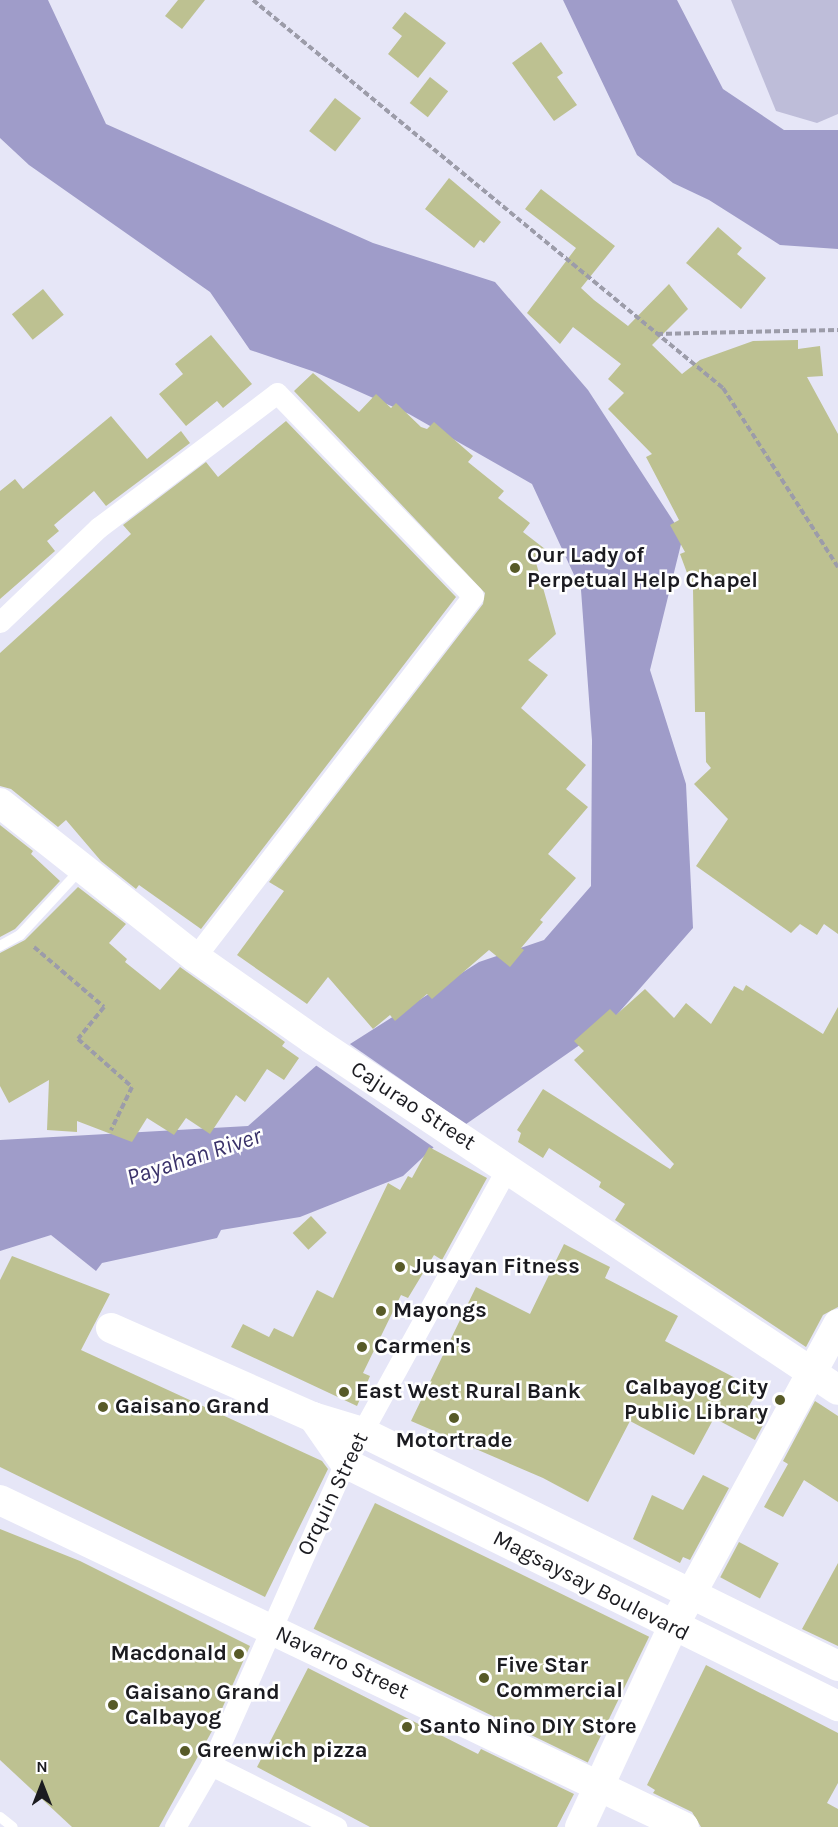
<!DOCTYPE html>
<style>
body{margin:0}
#map{position:relative;width:838px;height:1827px;overflow:hidden;background:#e6e6f7;font-family:Karla,sans-serif}
div>[style]{position:absolute}
[style*='--x']{left:calc(var(--x)*1px);top:calc(var(--y)*1px);width:calc(var(--w)*1px);rotate:calc(var(--a)*1deg)}
.green>*{inset:0;background:#bebdd9}
.water>*{inset:0;background:#9f9cc9}
.pier>*{inset:0;background:#e6e6f7}
.building>*{inset:0;background:#bdc191;transform-origin:0 0}
.path>*{height:4px;margin-top:-2px;transform-origin:0;background:repeating-linear-gradient(90deg,#9c9ca9 0 6px,transparent 0 9px)}
.lane>*{height:10px;margin:-5px;padding:0 5px;transform-origin:5px;border-radius:5px;background:#fff}
.street>*{height:21px;margin:-10.5px;padding:0 10.5px;transform-origin:10.5px;border-radius:10.5px;background:#fff}
.secondary>*{height:30px;margin:-15px;padding:0 15px;transform-origin:15px;border-radius:15px;background:#fff}
.dots>*{width:16px;height:16px;translate:-50% -50%;box-sizing:border-box;border:3px solid #fff;border-radius:50%}
span{translate:-50% -50%;white-space:nowrap;text-align:center;line-height:1.15;-webkit-text-stroke:5px #fff;paint-order:stroke}
.poi-label{font-size:22px;color:#1b1b20;font-weight:700}
.left{translate:0 -50%;text-align:left}
.right{translate:-100% -50%;text-align:right}
.street-label{font-size:22px;color:#1b1b20}
.water-label{font-size:24px;color:#3a326a;font-style:italic}
.north{position:absolute;left:12px;top:1755px;width:60px;height:60px;-webkit-text-stroke:4px #fff;paint-order:stroke;rotate:0deg;font-size:16px;font-weight:700;line-height:24px;text-align:center;color:#1b1b20}
.north::after{content:'';display:block;margin:auto;width:21px;height:27px;background:#1b1b20;clip-path:polygon(50% 0,100% 100%,50% 72%,0 100%)}
</style>
<div id="map">
<div class="green">
<div style="clip-path:polygon(731px 0,838px 0,838px 114px,817px 123px,776px 111px)"></div>
</div>
<div class="water">
<div style="clip-path:polygon(0 0,48px 0,106px 124px,373px 243px,495px 282px,588px 390px,683px 536px,650px 670px,686px 784px,693px 928px,607px 1026px,436px 1145px,403px 1176px,300px 1217px,221px 1230px,217px 1238px,102px 1263px,96px 1271px,51px 1235px,0 1251px,0 1140px,248px 1126px,317px 1065px,479px 962px,544px 940px,591px 886px,592px 740px,581px 590px,532px 484px,409px 414px,315px 372px,250px 350px,210px 292px,29px 165px,0 138px)"></div>
<div style="clip-path:polygon(563px 0,677px 0,723px 89px,784px 130px,838px 130px,838px 249px,780px 245px,709px 200px,673px 183px,637px 155px)"></div>
</div>
<div class="pier">
<div style="clip-path:polygon(347px 1042px,468px 1126px,436px 1149px,314px 1064px)"></div>
</div>
<div class="building">
<div style="clip-path:polygon(178px 0,205px 0,182px 29px,165px 16px)"></div>
<div style="clip-path:polygon(405px 12px,446px 43px,418px 78px,388px 54px,402px 36px,392px 28px)"></div>
<div style="clip-path:polygon(541px 42px,563px 73px,557px 77px,577px 105px,554px 121px,512px 63px)"></div>
<div style="left:430px;top:77px;width:23px;height:33px;rotate:38deg"></div>
<div style="left:335px;top:98px;width:33px;height:42px;rotate:38deg"></div>
<div style="clip-path:polygon(449px 178px,501px 222px,484px 243px,480px 240px,474px 248px,425px 209px)"></div>
<div style="clip-path:polygon(541px 189px,615px 246px,581px 288px,594px 300px,628px 326px,669px 284px,688px 309px,652px 345px,682px 374px,700px 360px,753px 341px,798px 340px,798px 349px,820px 346px,823px 376px,807px 377px,838px 434px,838px 934px,824px 924px,817px 935px,800px 924px,791px 933px,696px 866px,728px 819px,694px 784px,711px 768px,706px 762px,705px 712px,695px 712px,693px 589px,680px 554px,685px 552px,670px 525px,679px 520px,646px 457px,652px 454px,608px 409px,624px 393px,608px 379px,621px 364px,573px 327px,560px 344px,527px 313px,576px 248px,525px 209px)"></div>
<div style="clip-path:polygon(718px 227px,742px 248px,737px 254px,766px 278px,741px 309px,686px 263px)"></div>
<div style="left:43px;top:289px;width:33px;height:40px;rotate:51deg"></div>
<div style="clip-path:polygon(211px 335px,252px 384px,223px 408px,217px 401px,186px 426px,159px 394px,183px 374px,175px 364px)"></div>
<div style="clip-path:polygon(313px 373px,359px 412px,376px 394px,391px 408px,396px 403px,421px 427px,427px 429px,434px 422px,473px 456px,468px 462px,504px 491px,498px 498px,530px 523px,523px 532px,545px 549px,535px 559px,556px 634px,528px 660px,548px 675px,521px 708px,586px 765px,566px 789px,588px 807px,548px 854px,576px 878px,540px 920px,543px 922px,521px 948px,524px 950px,510px 967px,489px 950px,432px 999px,427px 994px,395px 1021px,390px 1015px,373px 1029px,328px 977px,307px 1004px,237px 955px,284px 891px,269px 882px,483px 604px,485px 593px,294px 391px)"></div>
<div style="clip-path:polygon(111px 416px,147px 459px,181px 431px,190px 443px,106px 506px,94px 491px,54px 525px,59px 531px,47px 541px,55px 551px,0 599px,0 491px,15px 479px,23px 489px)"></div>
<div style="clip-path:polygon(286px 421px,456px 597px,201px 929px,139px 885px,136px 889px,101px 861px,66px 820px,58px 827px,11px 789px,0 786px,0 653px,131px 534px,123px 525px,206px 462px,218px 477px)"></div>
<div style="clip-path:polygon(0 825px,33px 851px,31px 854px,60px 881px,15px 929px,0 937px)"></div>
<div style="clip-path:polygon(78px 887px,126px 924px,109px 943px,127px 959px,125px 962px,160px 990px,180px 967px,285px 1042px,282px 1046px,299px 1058px,284px 1080px,267px 1069px,245px 1102px,236px 1095px,210px 1134px,186px 1118px,174px 1135px,147px 1118px,132px 1142px,77px 1121px,77px 1132px,47px 1130px,49px 1080px,9px 1103px,0 1086px,0 953px,25px 940px)"></div>
<div style="clip-path:polygon(746px 985px,823px 1034px,838px 1007px,838px 1307px,823px 1315px,806px 1347px,615px 1220px,625px 1204px,599px 1187px,601px 1182px,549px 1148px,543px 1158px,518px 1142px,521px 1133px,517px 1130px,543px 1089px,670px 1169px,674px 1164px,574px 1060px,584px 1051px,574px 1041px,610px 1009px,616px 1015px,645px 989px,674px 1018px,686px 1003px,711px 1024px,734px 986px,743px 991px)"></div>
<div style="clip-path:polygon(429px 1147px,487px 1178px,442px 1260px,434px 1255px,408px 1298px,401px 1295px,363px 1373px,370px 1376px,357px 1406px,231px 1347px,243px 1324px,269px 1337px,274px 1328px,293px 1337px,317px 1290px,333px 1298px,388px 1183px,400px 1190px,408px 1176px,412px 1178px)"></div>
<div style="left:311px;top:1216px;width:23px;height:25px;rotate:47deg"></div>
<div style="clip-path:polygon(564px 1244px,610px 1267px,605px 1278px,678px 1316px,665px 1341px,758px 1390px,749px 1406px,768px 1416px,755px 1440px,714px 1418px,694px 1455px,630px 1421px,588px 1502px,543px 1478px,411px 1421px,476px 1287px,530px 1314px)"></div>
<div style="clip-path:polygon(12px 1256px,110px 1294px,81px 1350px,322px 1461px,328px 1469px,265px 1597px,0 1467px,0 1280px)"></div>
<div style="clip-path:polygon(815px 1401px,838px 1416px,838px 1502px,804px 1480px,783px 1517px,764px 1507px,788px 1464px,783px 1461px)"></div>
<div style="clip-path:polygon(703px 1475px,729px 1488px,690px 1560px,683px 1557px,680px 1563px,633px 1539px,652px 1495px,683px 1510px)"></div>
<div style="left:375px;top:1503px;width:305px;height:140px;rotate:26deg"></div>
<div style="clip-path:polygon(0 1529px,80px 1561px,250px 1646px,212px 1731px,159px 1827px,72px 1827px,0 1760px)"></div>
<div style="left:739px;top:1542px;width:45px;height:40px;rotate:28deg"></div>
<div style="clip-path:polygon(838px 1563px,838px 1646px,802px 1629px)"></div>
<div style="clip-path:polygon(706px 1665px,838px 1733px,838px 1783px,827px 1803px,838px 1809px,838px 1827px,701px 1827px,692px 1812px,653px 1793px,655px 1790px,647px 1785px)"></div>
<div style="clip-path:polygon(308px 1668px,478px 1754px,481px 1749px,574px 1794px,557px 1827px,370px 1827px,257px 1767px)"></div>
</div>
<div class="path">
<div style="--x:253;--y:0;--w:609;--a:39.54"></div>
<div style="--x:723;--y:388;--w:213;--a:57.3"></div>
<div style="--x:657;--y:334;--w:181;--a:-1.3"></div>
<div style="--x:34;--y:947;--w:92;--a:40.6"></div>
<div style="--x:104;--y:1007;--w:41;--a:129.1"></div>
<div style="--x:78;--y:1039;--w:72;--a:41.6"></div>
<div style="--x:132;--y:1087;--w:48;--a:116"></div>
</div>
<div class="lane">
<div style="--x:0;--y:946;--w:23;--a:-29"></div>
<div style="--x:20;--y:935;--w:90;--a:-47.3"></div>
<div style="--x:0;--y:1817;--w:16;--a:38"></div>
</div>
<div class="street">
<div style="--x:0;--y:622;--w:136;--a:-43.8"></div>
<div style="--x:98;--y:528;--w:224;--a:-37"></div>
<div style="--x:277;--y:393;--w:282;--a:46"></div>
<div style="--x:473;--y:596;--w:456;--a:127.6"></div>
<div style="--x:211;--y:1765;--w:140;--a:26.4"></div>
<div style="--x:175;--y:1827;--w:72;--a:-59.9"></div>
<div style="--x:211;--y:1765;--w:330;--a:-66.1"></div>
<div style="--x:345;--y:1463;--w:337;--a:-61.2"></div>
</div>
<div class="secondary">
<div style="--x:0;--y:803;--w:248;--a:38.3"></div>
<div style="--x:195;--y:957;--w:143;--a:35"></div>
<div style="--x:312;--y:1039;--w:632;--a:33.72"></div>
<div style="--x:111;--y:1328;--w:221;--a:23.8"></div>
<div style="--x:313;--y:1417;--w:51;--a:17"></div>
<div style="--x:362;--y:1432;--w:530;--a:26.18"></div>
<div style="--x:313;--y:1417;--w:56;--a:55.2"></div>
<div style="--x:345;--y:1463;--w:550;--a:26.24"></div>
<div style="--x:0;--y:1500;--w:758;--a:25.55"></div>
<div style="--x:580;--y:1827;--w:221;--a:-65.1"></div>
<div style="--x:673;--y:1627;--w:345;--a:-61.4"></div>
</div>
<div class="dots">
<div style="left:515px;top:568px;background:#575a27"></div>
<div style="left:400px;top:1267px;background:#575a27"></div>
<div style="left:381px;top:1311px;background:#575a27"></div>
<div style="left:362px;top:1347px;background:#575a27"></div>
<div style="left:344px;top:1392px;background:#575a27"></div>
<div style="left:780px;top:1400px;background:#575a27"></div>
<div style="left:103px;top:1407px;background:#575a27"></div>
<div style="left:454px;top:1418px;background:#575a27"></div>
<div style="left:239px;top:1654px;background:#575a27"></div>
<div style="left:484px;top:1678px;background:#575a27"></div>
<div style="left:113px;top:1705px;background:#575a27"></div>
<div style="left:407px;top:1727px;background:#575a27"></div>
<div style="left:185px;top:1751px;background:#575a27"></div>
</div>
<div class="poi-label">
<span class="left" style="left:527px;top:568px">Our Lady of<br>Perpetual Help Chapel</span>
<span class="left" style="left:412px;top:1267px">Jusayan Fitness</span>
<span class="left" style="left:393px;top:1311px">Mayongs</span>
<span class="left" style="left:374px;top:1347px">Carmen's</span>
<span class="right" style="left:768px;top:1400px">Calbayog City<br>Public Library</span>
<span class="left" style="left:356px;top:1392px">East West Rural Bank</span>
<span class="left" style="left:115px;top:1407px">Gaisano Grand</span>
<span style="left:454px;top:1441px">Motortrade</span>
<span class="right" style="left:227px;top:1654px">Macdonald</span>
<span class="left" style="left:496px;top:1678px">Five Star<br>Commercial</span>
<span class="left" style="left:125px;top:1705px">Gaisano Grand<br>Calbayog</span>
<span class="left" style="left:419px;top:1727px">Santo Nino DIY Store</span>
<span class="left" style="left:197px;top:1751px">Greenwich pizza</span>
</div>
<div class="street-label">
<span style="left:413px;top:1106px;rotate:33deg">Cajurao Street</span>
<span style="left:333px;top:1494px;rotate:-64deg">Orquin Street</span>
<span style="left:591px;top:1586px;rotate:27deg">Magsaysay Boulevard</span>
<span style="left:342px;top:1663px;rotate:25deg">Navarro Street</span>
</div>
<div class="water-label">
<span style="left:194px;top:1157px;rotate:-18deg">Payahan River</span>
</div>
<div class="north">N</div>
</div>
